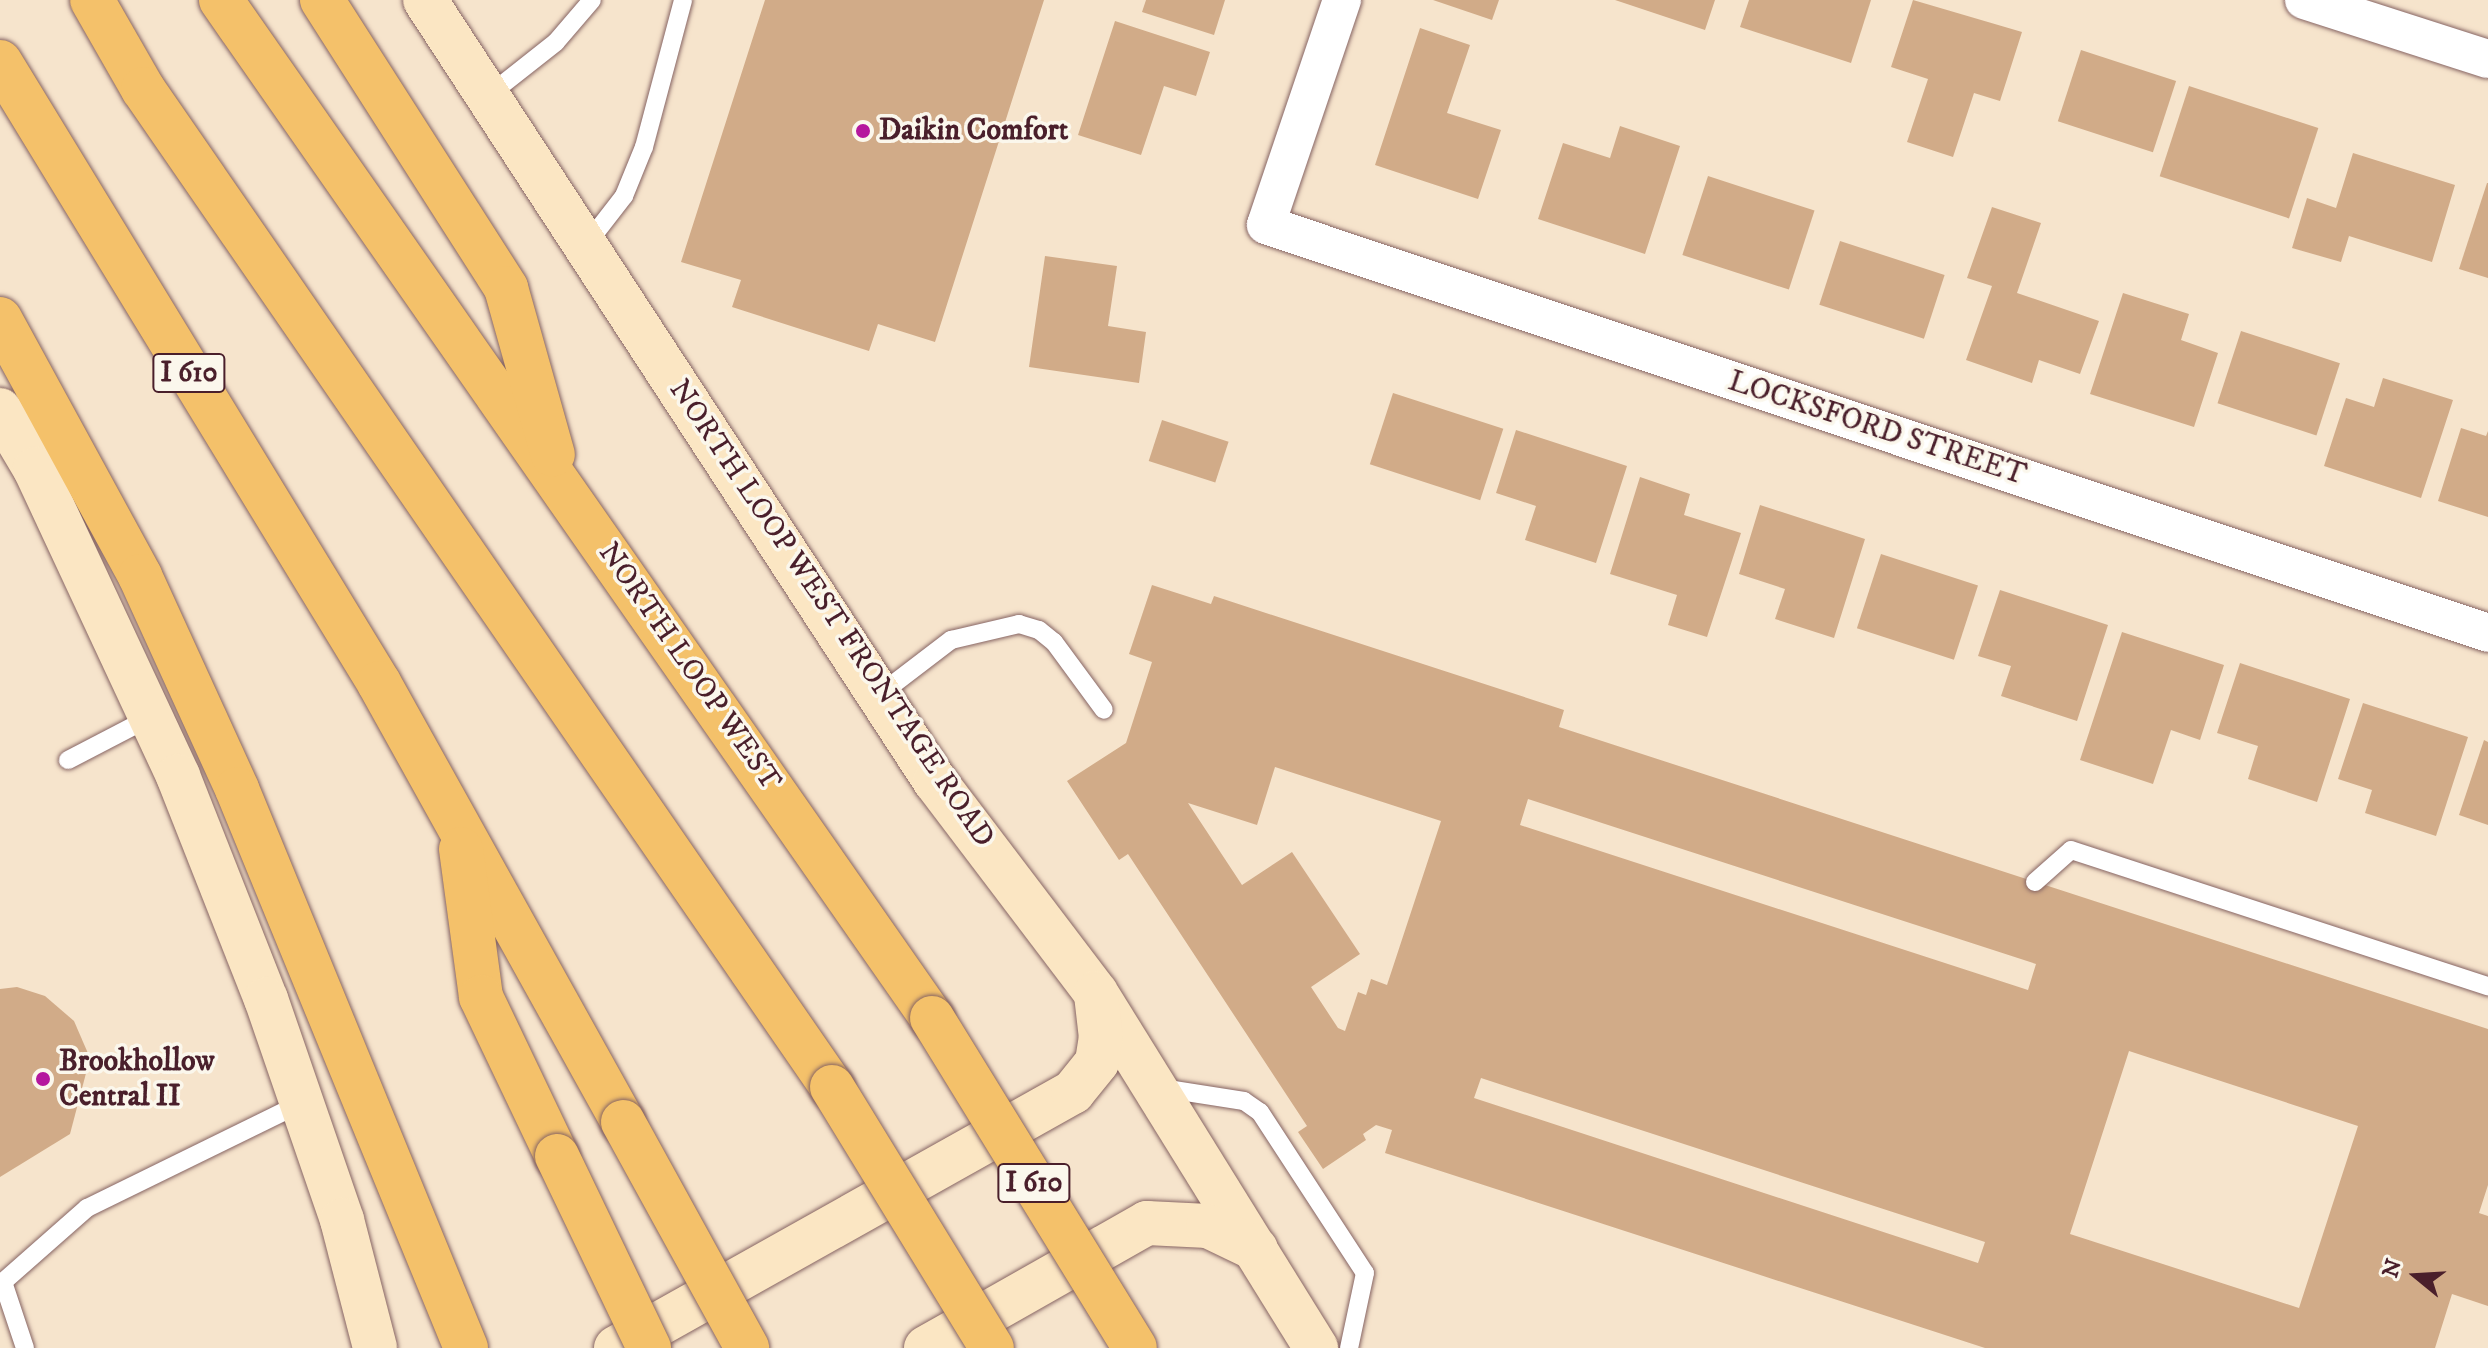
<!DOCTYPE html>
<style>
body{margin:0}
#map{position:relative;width:2488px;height:1348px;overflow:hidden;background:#f6e4cc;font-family:"IM FELL DW Pica",serif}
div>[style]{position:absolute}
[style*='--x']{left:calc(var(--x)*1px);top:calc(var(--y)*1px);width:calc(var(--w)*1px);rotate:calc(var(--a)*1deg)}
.building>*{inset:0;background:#d1ab88;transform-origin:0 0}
.roads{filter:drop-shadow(0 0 2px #866463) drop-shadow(0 0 2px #866463)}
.lane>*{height:18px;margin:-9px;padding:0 9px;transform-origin:9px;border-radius:9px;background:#fff}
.street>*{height:38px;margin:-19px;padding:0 19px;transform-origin:19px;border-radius:19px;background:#fff}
.secondary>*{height:44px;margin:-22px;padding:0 22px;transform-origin:22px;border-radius:22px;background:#fbe6c3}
.highway>*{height:44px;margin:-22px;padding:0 22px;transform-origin:22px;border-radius:22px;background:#f4c16a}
.bridges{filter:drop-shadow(0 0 2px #866463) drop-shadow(0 0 2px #866463)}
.highway-bridge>*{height:44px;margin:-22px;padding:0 22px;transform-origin:22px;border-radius:22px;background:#f4c16a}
.dots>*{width:22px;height:22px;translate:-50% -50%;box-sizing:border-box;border:4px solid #fbf7ec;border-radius:50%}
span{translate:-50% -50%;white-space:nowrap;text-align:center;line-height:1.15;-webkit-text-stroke:7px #fbf7ec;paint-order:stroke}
.shield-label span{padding:2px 6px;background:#fbf7ec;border:2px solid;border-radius:6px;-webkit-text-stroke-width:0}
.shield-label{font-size:28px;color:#4a1f2b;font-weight:700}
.poi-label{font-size:30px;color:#4a1f2b;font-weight:700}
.left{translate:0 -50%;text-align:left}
.street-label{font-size:30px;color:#4a1f2b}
.north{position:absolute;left:2376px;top:1236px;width:80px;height:80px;-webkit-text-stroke:6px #fbf7ec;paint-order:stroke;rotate:288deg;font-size:22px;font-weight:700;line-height:32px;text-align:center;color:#4a1f2b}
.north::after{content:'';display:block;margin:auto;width:28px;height:36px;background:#4a1f2b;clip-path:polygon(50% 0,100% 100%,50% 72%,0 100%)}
</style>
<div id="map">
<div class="building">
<div style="clip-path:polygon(765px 0,1044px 0,935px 342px,878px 324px,869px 351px,732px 307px,741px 280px,681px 262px)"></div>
<div style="clip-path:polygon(1146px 0,1225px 0,1214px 35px,1142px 12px)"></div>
<div style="clip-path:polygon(1433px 0,1499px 0,1492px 20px)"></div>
<div style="clip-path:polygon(1615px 0,1715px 0,1705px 30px)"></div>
<div style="clip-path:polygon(1749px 0,1871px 0,1851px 63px,1740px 27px)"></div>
<div style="clip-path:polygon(1913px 0,2022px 32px,2000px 101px,1974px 93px,1953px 157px,1907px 142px,1928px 79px,1891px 67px)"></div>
<div style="clip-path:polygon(1115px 21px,1210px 52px,1196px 96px,1164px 86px,1141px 155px,1078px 135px)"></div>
<div style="clip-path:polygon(1420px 28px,1470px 45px,1447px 113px,1501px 130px,1478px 199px,1375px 165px)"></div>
<div style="left:2081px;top:50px;width:100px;height:75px;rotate:18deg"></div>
<div style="left:2189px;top:86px;width:136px;height:95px;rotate:18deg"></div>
<div style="clip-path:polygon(1620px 126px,1680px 146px,1645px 254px,1538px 219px,1563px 143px,1610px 158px)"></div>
<div style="clip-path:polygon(2353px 153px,2455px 185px,2432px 262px,2349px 236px,2341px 262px,2292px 248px,2307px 198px,2336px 208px)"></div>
<div style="left:1708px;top:176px;width:112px;height:83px;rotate:18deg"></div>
<div style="clip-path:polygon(2487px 183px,2488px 183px,2488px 278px,2459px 269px)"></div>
<div style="clip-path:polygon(1992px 207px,2041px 223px,2017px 293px,2099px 321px,2080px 374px,2039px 360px,2032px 383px,1966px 360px,1992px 286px,1967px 278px)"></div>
<div style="left:1840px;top:241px;width:110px;height:67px;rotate:18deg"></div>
<div style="clip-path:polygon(1045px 256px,1117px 266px,1108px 326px,1146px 332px,1139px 383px,1029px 367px)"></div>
<div style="clip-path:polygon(2123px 293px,2189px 314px,2181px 340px,2218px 353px,2194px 427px,2090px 394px)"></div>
<div style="left:2241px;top:331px;width:104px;height:76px;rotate:18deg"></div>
<div style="clip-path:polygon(2383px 378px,2453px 400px,2421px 498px,2324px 466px,2346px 398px,2374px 407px)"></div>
<div style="left:1393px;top:393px;width:116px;height:75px;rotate:18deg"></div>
<div style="left:1162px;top:420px;width:70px;height:43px;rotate:18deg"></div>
<div style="clip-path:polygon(2461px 428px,2486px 436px,2488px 431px,2488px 517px,2438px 501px)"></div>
<div style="clip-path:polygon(1516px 430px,1627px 466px,1596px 563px,1525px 540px,1536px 506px,1496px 493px)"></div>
<div style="clip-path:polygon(1640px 477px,1690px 494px,1684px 515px,1741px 533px,1707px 637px,1668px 625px,1677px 595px,1610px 574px)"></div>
<div style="clip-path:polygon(1760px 505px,1865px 539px,1834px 638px,1775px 619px,1785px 589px,1739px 574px)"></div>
<div style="left:1881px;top:554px;width:102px;height:78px;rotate:18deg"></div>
<div style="clip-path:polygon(evenodd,1152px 585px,1211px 604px,1214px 596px,1564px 710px,1559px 727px,2488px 1029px,2488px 1185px,2479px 1213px,2488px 1216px,2488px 1306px,2452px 1294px,2435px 1348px,1985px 1348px,1385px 1153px,1392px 1130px,1376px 1125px,1363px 1134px,1366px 1140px,1323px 1169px,1298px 1132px,1307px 1126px,1128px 854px,1119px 860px,1067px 781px,1126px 743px,1152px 662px,1129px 654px,1152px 585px,1275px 767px,1441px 821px,1387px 985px,1371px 979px,1366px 995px,1358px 992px,1345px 1031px,1338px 1028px,1311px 987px,1360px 954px,1292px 852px,1242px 885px,1188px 803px,1257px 825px,1275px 767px,1152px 585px,1528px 799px,2036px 964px,2028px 990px,1520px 825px,1528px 799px,1152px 585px,2129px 1051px,2358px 1126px,2299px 1308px,2070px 1234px,2129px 1051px,1152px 585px,1481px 1078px,1985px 1242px,1978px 1263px,1474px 1098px,1481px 1078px)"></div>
<div style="clip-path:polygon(2000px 590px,2108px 625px,2077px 721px,2001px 696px,2011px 666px,1978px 656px)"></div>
<div style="clip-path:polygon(2122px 632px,2224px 665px,2200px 740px,2171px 730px,2153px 784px,2080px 760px)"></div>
<div style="clip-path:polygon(2240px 663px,2350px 699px,2317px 802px,2248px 779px,2258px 746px,2217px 733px)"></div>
<div style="clip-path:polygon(2363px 703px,2468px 737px,2436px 836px,2365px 813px,2372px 790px,2338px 779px)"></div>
<div style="clip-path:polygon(2484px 740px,2488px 742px,2488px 825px,2459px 815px)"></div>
<div style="clip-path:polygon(17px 987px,45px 996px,74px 1021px,90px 1058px,70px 1134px,0 1177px,0 989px)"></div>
</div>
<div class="roads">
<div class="lane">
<div style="--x:489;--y:95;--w:85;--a:-38.3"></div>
<div style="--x:556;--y:42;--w:55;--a:-49.4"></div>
<div style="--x:586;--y:245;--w:62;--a:-52.2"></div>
<div style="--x:624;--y:196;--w:53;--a:-67.8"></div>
<div style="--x:644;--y:147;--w:152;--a:-75.1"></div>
<div style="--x:879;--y:695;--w:91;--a:-37.4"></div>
<div style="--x:951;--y:640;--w:70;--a:-13.2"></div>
<div style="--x:1019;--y:624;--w:21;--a:17"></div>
<div style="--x:1039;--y:630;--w:19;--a:39"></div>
<div style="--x:1054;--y:642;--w:84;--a:53.7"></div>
<div style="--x:68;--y:760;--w:93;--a:-27.4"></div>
<div style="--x:2035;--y:882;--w:48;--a:-41.6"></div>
<div style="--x:2071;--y:850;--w:439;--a:18.1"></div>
<div style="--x:1161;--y:1088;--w:84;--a:8.9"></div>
<div style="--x:1244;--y:1101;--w:19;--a:35"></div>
<div style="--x:1260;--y:1112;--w:192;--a:56.9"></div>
<div style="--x:1365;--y:1273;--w:77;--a:102"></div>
<div style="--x:25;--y:1348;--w:70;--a:-108.4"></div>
<div style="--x:3;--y:1282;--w:112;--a:-41.4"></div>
<div style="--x:87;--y:1208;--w:238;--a:-26.1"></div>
</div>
<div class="street">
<div style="--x:1342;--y:0;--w:237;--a:108.7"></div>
<div style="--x:1266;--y:225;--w:1288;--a:18.46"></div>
<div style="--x:2304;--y:0;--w:193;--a:17.8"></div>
</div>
<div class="secondary">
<div style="--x:425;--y:0;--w:933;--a:56.86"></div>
<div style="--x:935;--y:781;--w:266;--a:52.8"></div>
<div style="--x:1096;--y:993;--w:418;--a:58.2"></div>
<div style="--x:0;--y:410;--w:69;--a:59.3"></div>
<div style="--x:35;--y:469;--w:339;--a:65"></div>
<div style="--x:178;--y:776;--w:240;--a:68.5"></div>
<div style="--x:266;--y:999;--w:234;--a:71"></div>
<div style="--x:342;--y:1220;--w:132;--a:75.5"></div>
<div style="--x:616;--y:1348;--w:524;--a:-29.26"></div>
<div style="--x:1073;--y:1092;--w:38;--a:-51"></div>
<div style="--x:1097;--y:1062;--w:24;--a:-81"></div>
<div style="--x:1101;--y:1038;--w:43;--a:-96.6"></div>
<div style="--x:926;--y:1348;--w:254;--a:-29.5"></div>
<div style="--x:1147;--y:1223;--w:61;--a:2.8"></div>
<div style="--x:1208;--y:1226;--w:53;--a:25.6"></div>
</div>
<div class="highway">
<div style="--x:92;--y:0;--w:103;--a:60.2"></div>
<div style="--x:143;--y:89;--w:1213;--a:55.38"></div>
<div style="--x:221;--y:0;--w:1242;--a:55.07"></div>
<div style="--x:322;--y:0;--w:342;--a:57.4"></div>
<div style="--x:506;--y:288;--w:173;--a:74.3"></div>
<div style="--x:0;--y:62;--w:728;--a:58.6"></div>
<div style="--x:379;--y:683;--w:502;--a:60.93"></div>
<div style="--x:0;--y:319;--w:293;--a:61.4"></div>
<div style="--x:140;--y:576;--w:234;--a:65.5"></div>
<div style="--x:237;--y:789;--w:604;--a:67.72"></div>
<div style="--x:461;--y:849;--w:149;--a:82.3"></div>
<div style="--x:481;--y:997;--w:176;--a:64.5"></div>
</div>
</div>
<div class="bridges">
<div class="highway-bridge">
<div style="--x:932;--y:1018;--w:387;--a:58.4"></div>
<div style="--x:832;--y:1087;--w:306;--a:58.5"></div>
<div style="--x:623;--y:1122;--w:258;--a:61.2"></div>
<div style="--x:557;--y:1156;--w:213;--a:64.4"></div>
</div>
</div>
<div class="dots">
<div style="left:863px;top:131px;background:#b5179e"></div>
<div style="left:43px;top:1079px;background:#b5179e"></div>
</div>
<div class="shield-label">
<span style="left:189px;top:373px">I 610</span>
<span style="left:1034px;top:1183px">I 610</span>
</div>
<div class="poi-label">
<span class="left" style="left:879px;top:131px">Daikin Comfort</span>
<span class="left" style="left:59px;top:1079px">Brookhollow<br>Central II</span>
</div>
<div class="street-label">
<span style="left:1877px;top:429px;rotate:18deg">LOCKSFORD STREET</span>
<span style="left:831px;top:614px;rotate:56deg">NORTH LOOP WEST FRONTAGE ROAD</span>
<span style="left:689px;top:667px;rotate:55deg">NORTH LOOP WEST</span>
</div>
<div class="north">N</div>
</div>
